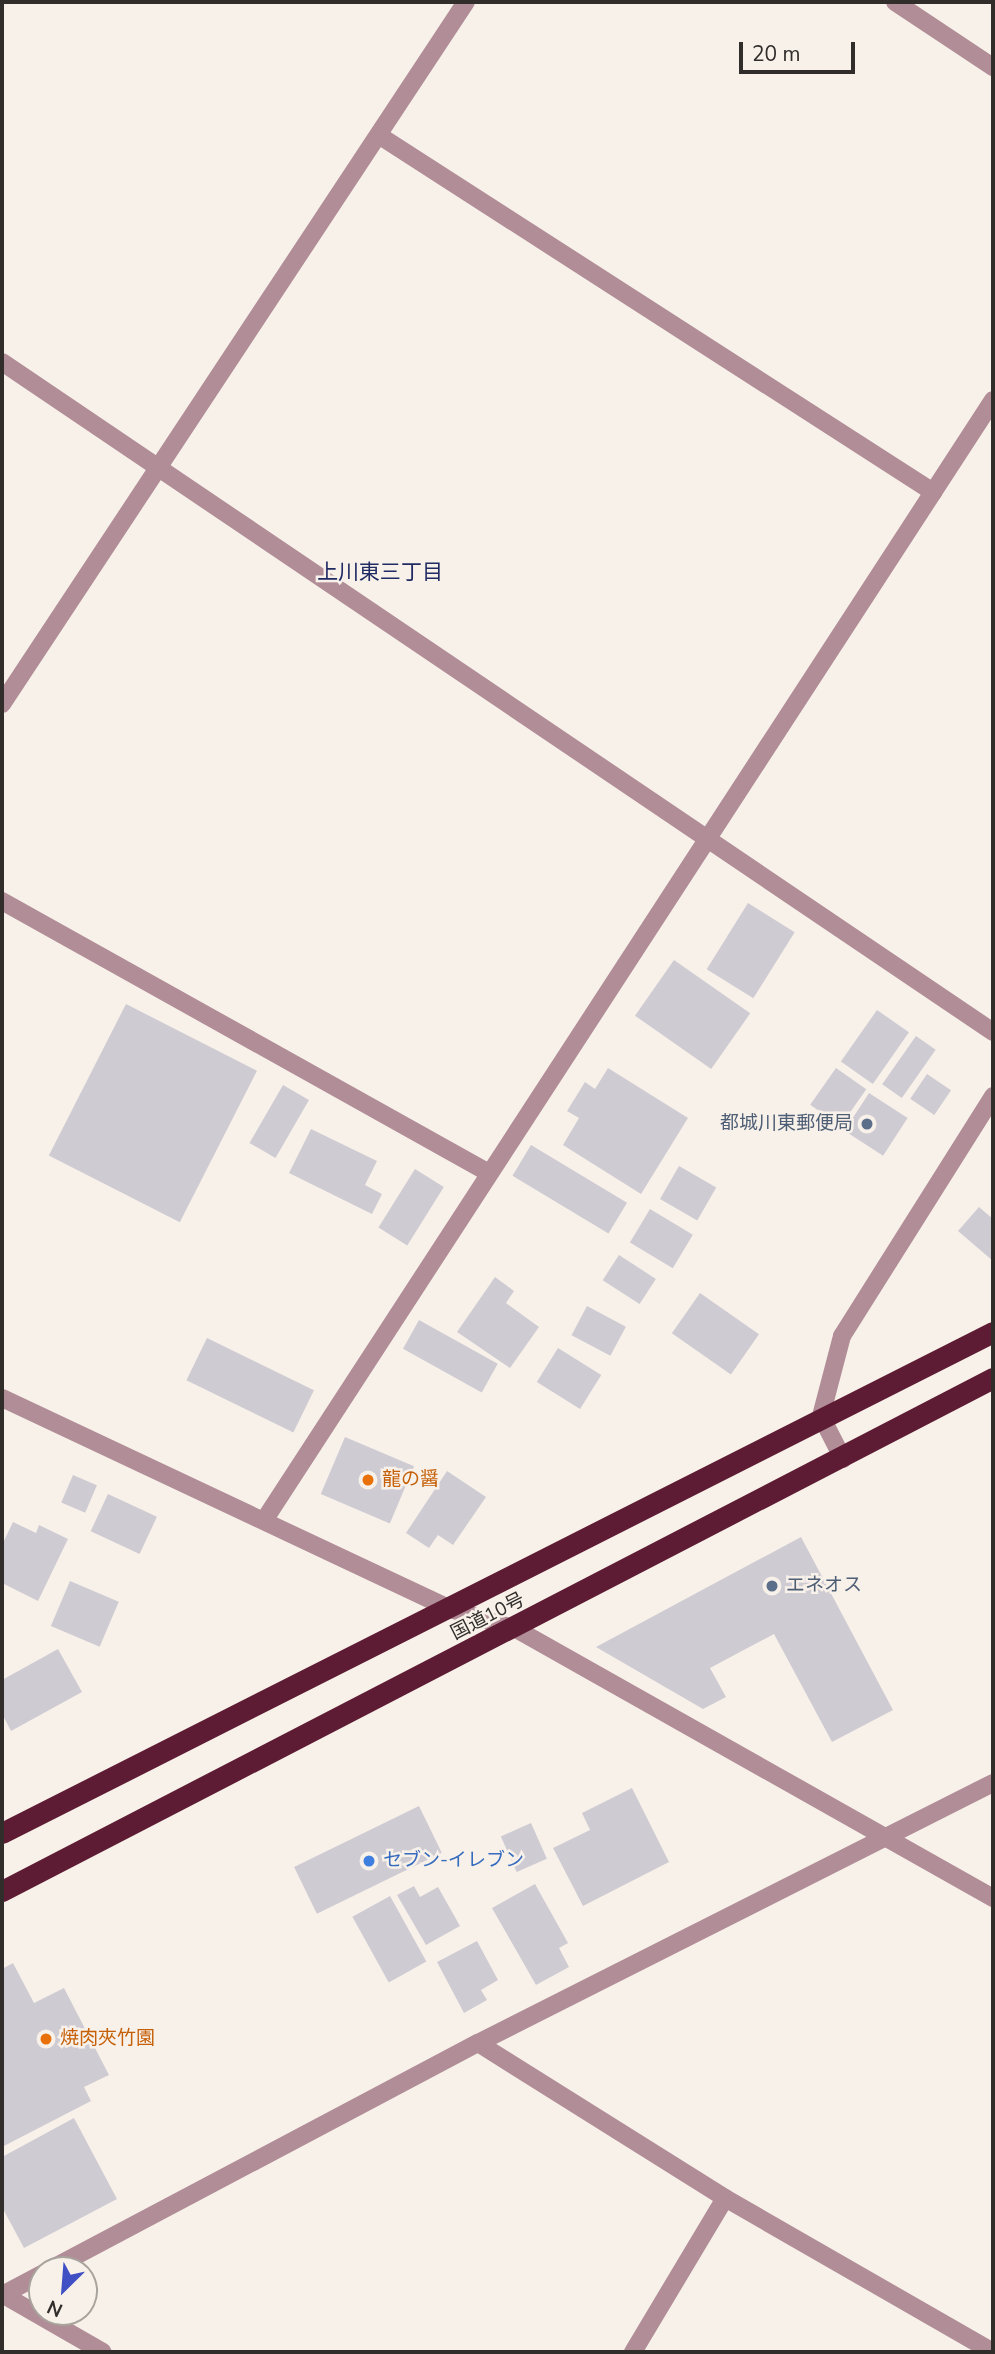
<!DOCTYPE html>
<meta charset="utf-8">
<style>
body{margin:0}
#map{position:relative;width:995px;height:2354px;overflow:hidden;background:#f8f1ea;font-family:"Nunito Sans","Noto Sans JP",sans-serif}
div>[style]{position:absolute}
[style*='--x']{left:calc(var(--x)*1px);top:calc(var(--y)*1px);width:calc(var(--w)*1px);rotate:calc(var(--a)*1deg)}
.building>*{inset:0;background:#cfcbd3;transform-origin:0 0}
.minor>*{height:18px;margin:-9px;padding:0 9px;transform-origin:9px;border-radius:9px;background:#b18d97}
.highway>*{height:21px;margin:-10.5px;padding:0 10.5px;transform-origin:10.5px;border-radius:10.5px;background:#5e1b34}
.dots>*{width:19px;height:19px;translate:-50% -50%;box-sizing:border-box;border:4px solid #f8f1ea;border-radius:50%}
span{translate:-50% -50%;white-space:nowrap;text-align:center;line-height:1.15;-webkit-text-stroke:5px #f8f1ea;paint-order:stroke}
.service-label{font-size:19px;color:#4e5e75}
.right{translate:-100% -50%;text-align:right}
.left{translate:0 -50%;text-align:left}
.food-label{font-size:19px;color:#c56008}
.street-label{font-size:19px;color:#302d2a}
.shop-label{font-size:19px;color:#366cbe}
.neighbourhood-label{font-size:21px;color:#202a63}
.frame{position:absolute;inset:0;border:4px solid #302d2a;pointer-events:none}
.north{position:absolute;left:28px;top:2256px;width:70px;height:70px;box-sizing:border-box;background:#f8f1ea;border:2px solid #a8a39d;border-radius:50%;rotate:205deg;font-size:19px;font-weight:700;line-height:28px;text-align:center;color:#302d2a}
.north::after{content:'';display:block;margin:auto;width:24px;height:32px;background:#4050c4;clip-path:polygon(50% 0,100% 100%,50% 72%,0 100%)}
.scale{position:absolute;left:739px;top:42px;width:116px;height:32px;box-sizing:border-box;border:4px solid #302d2a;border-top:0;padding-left:9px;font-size:21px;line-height:24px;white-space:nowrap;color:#302d2a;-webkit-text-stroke:5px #f8f1ea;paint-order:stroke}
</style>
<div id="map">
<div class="building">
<div style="left:748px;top:903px;width:55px;height:78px;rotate:32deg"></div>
<div style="left:674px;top:960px;width:93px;height:68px;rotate:35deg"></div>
<div style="left:126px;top:1004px;width:147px;height:170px;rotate:27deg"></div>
<div style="left:877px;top:1010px;width:39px;height:63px;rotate:35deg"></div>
<div style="left:916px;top:1036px;width:24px;height:59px;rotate:35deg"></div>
<div style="clip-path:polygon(608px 1068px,688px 1118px,641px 1194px,563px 1145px,579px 1118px,567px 1111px,585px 1082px,595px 1089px)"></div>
<div style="left:836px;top:1068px;width:37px;height:45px;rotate:35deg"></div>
<div style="left:927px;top:1074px;width:29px;height:30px;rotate:34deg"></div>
<div style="left:283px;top:1085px;width:30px;height:67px;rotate:30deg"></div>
<div style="left:869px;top:1093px;width:46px;height:45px;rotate:33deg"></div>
<div style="clip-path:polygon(311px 1129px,377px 1161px,365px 1185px,382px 1194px,372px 1214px,289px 1173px)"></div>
<div style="left:531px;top:1145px;width:112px;height:36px;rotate:31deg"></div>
<div style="left:679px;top:1166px;width:43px;height:38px;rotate:30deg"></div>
<div style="left:415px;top:1169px;width:34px;height:69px;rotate:32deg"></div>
<div style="clip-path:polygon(979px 1207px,993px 1219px,993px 1261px,958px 1231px)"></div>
<div style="left:650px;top:1209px;width:50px;height:39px;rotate:31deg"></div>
<div style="left:619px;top:1255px;width:44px;height:30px;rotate:33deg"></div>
<div style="clip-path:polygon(495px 1277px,514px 1291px,506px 1303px,539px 1327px,510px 1368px,457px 1332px)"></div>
<div style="left:700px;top:1293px;width:72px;height:49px;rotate:35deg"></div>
<div style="left:587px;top:1306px;width:44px;height:33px;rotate:28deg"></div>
<div style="left:419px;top:1320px;width:90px;height:33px;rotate:29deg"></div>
<div style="left:207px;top:1338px;width:119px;height:47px;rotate:26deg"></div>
<div style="left:558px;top:1348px;width:51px;height:40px;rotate:32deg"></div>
<div style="left:345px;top:1437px;width:75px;height:62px;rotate:23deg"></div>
<div style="clip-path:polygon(447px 1471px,486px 1497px,453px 1545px,438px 1535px,429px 1548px,406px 1533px)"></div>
<div style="left:73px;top:1475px;width:26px;height:30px;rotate:23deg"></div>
<div style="left:108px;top:1494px;width:54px;height:41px;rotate:25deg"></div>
<div style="clip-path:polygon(13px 1522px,36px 1533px,39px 1525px,68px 1539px,38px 1601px,2px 1583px,2px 1545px)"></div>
<div style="clip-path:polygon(801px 1537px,893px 1710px,832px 1742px,774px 1634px,710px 1668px,726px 1697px,703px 1709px,596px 1647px)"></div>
<div style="left:70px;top:1581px;width:53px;height:49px;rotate:23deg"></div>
<div style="clip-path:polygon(58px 1649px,82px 1692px,11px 1731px,2px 1714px,2px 1680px)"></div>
<div style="clip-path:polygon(632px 1788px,669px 1862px,583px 1906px,553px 1848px,590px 1830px,582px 1813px)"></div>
<div style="left:419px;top:1806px;width:52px;height:139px;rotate:64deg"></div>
<div style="left:531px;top:1823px;width:39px;height:33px;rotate:66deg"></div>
<div style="clip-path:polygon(535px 1884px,568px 1943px,559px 1948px,569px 1967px,536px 1985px,492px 1908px)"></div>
<div style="clip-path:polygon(414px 1886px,420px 1897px,438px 1887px,460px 1926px,426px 1945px,397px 1895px)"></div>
<div style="left:390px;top:1896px;width:75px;height:43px;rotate:61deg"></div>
<div style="clip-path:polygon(477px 1941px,498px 1980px,481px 1990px,487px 2000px,464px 2013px,437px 1962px)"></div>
<div style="clip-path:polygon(13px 1963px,34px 2003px,64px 1988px,109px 2075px,84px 2087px,91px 2101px,2px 2147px,2px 1969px)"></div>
<div style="clip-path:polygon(74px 2118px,117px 2199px,24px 2248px,2px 2207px,2px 2157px)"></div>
</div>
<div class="minor">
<div style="--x:895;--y:2;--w:118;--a:33.6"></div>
<div style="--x:380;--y:136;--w:658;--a:32.77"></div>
<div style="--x:2;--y:362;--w:1196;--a:34.06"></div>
<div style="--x:2;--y:704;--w:841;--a:-56.54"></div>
<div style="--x:2;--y:901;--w:556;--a:29.19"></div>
<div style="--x:2;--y:1398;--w:495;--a:25.2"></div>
<div style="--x:450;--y:1609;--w:69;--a:16.9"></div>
<div style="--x:516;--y:1629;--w:548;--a:29.42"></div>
<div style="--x:843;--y:1459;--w:48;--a:-117.1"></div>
<div style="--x:821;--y:1416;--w:83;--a:-75.3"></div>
<div style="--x:842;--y:1336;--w:284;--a:-57.8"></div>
<div style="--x:265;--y:1519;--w:1335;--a:-56.95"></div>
<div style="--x:478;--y:2043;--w:292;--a:32.1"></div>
<div style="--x:725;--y:2198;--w:309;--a:29.9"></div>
<div style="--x:49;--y:2270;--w:485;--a:-27.9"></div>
<div style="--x:478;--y:2043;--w:577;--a:-26.79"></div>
<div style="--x:2;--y:2294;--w:116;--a:29.9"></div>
<div style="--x:2;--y:2295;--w:45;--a:-27.7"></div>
<div style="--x:633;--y:2352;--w:179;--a:-59.1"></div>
</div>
<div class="highway">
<div style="--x:2;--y:1833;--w:1110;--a:-26.82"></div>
<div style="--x:2;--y:1891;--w:1116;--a:-27.37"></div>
</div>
<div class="dots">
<div style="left:867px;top:1124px;background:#5c6f8a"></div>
<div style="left:368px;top:1480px;background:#e8710a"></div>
<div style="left:772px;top:1586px;background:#5c6f8a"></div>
<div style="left:369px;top:1861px;background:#3f7fe0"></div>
<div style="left:46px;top:2039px;background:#e8710a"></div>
</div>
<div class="service-label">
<span class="right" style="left:853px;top:1124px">都城川東郵便局</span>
<span class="left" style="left:786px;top:1586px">エネオス</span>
</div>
<div class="food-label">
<span class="left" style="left:382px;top:1480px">龍の醤</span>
<span class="left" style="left:60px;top:2039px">焼肉夾竹園</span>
</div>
<div class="street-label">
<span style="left:488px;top:1617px;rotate:-27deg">国道10号</span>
</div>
<div class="shop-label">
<span class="left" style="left:383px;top:1861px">セブン-イレブン</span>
</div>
<div class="neighbourhood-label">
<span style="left:380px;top:572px">上川東三丁目</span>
</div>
<div class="frame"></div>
<div class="north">N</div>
<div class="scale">20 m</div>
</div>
